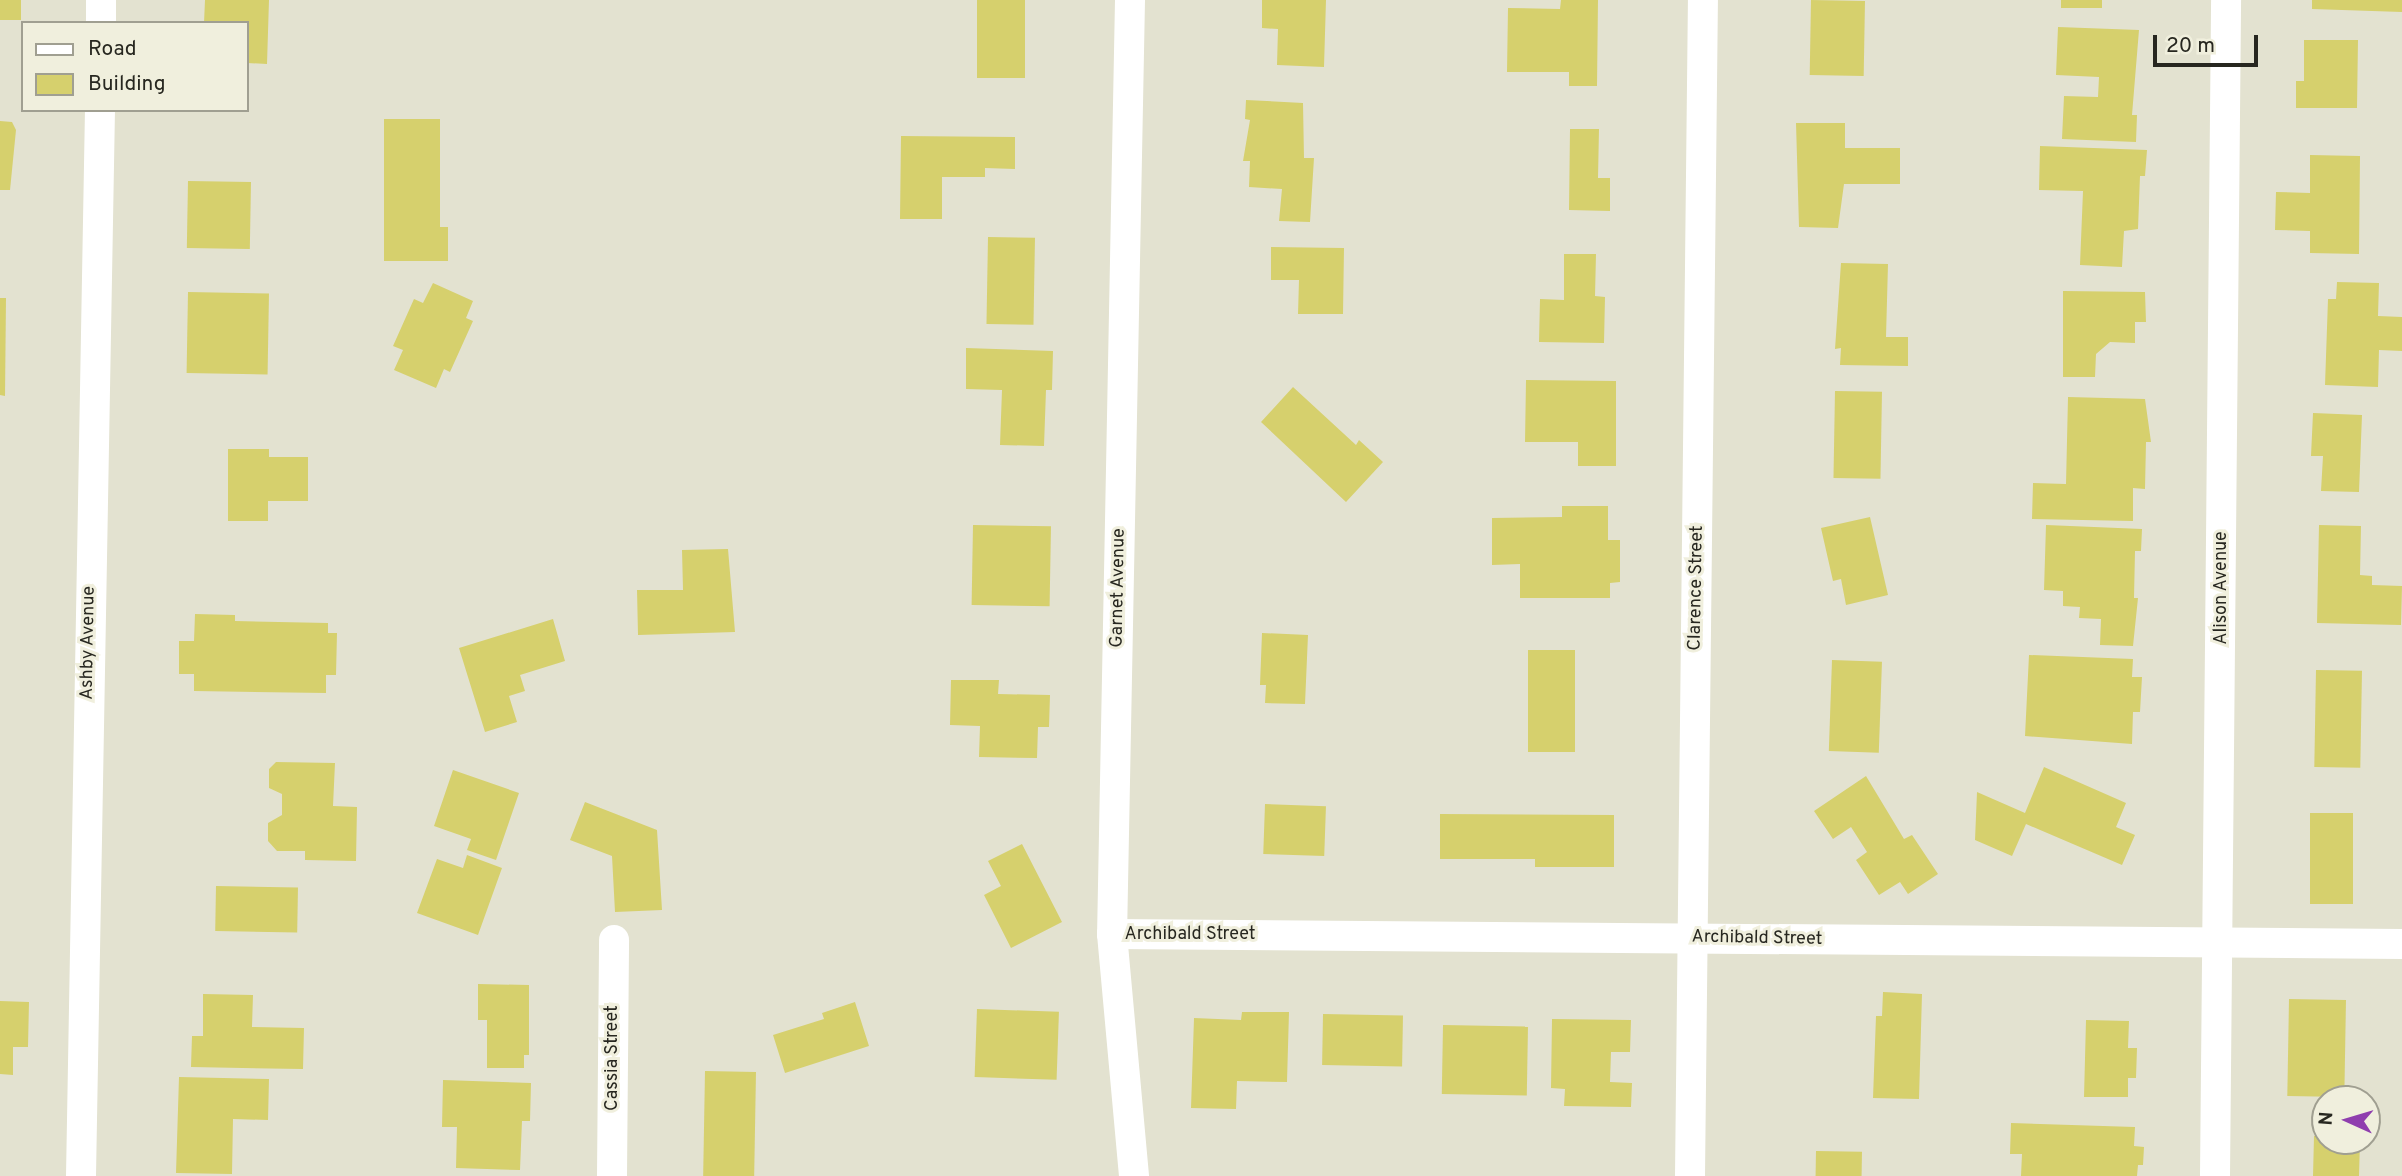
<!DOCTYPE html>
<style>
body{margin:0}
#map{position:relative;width:2402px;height:1176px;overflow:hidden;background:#e3e2d0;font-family:Overpass,sans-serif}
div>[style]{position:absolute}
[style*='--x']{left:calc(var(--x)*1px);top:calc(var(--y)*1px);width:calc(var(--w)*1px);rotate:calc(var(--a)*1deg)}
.building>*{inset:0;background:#d6d06d;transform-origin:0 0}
.street>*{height:30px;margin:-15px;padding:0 15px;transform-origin:15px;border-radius:15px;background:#fff}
span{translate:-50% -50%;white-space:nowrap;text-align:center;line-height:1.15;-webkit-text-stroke:6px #f0efdd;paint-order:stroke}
.street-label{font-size:18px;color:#272720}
.legend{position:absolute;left:21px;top:21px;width:228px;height:91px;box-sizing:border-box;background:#f0efdd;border:2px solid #a09f91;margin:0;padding:9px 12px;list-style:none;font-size:21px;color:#272720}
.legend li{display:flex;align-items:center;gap:14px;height:35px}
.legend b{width:35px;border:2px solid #a09f91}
.north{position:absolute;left:2311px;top:1085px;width:70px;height:70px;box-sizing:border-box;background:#f0efdd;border:2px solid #a09f91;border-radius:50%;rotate:274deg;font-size:19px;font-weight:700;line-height:28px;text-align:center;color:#272720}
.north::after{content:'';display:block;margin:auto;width:24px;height:32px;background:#8f3eae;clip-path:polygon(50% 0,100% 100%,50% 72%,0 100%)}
.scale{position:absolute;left:2153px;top:35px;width:105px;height:32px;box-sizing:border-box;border:4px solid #272720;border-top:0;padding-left:9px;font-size:21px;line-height:24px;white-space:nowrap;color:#272720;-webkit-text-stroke:5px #f0efdd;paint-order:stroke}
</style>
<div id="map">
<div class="building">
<div style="left:0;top:0;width:21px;height:20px"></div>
<div style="clip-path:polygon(205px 0,269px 0,267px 64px,247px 63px,247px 23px,204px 23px)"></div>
<div style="left:977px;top:0;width:48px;height:78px"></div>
<div style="clip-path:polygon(1262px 0,1326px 0,1324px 67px,1277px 65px,1278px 29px,1262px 28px)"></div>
<div style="clip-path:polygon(1561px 0,1598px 0,1597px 86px,1569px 86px,1569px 72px,1507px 72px,1508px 8px,1560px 9px)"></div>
<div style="left:1811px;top:0;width:54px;height:75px;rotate:1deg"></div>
<div style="left:2061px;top:0;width:41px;height:8px"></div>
<div style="clip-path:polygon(2312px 0,2402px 0,2402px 12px,2312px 9px)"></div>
<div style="clip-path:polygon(2058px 27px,2139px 30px,2132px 115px,2137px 115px,2136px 142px,2062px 139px,2064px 96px,2098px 97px,2099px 77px,2056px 75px)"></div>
<div style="clip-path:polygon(2304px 40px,2358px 40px,2357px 108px,2296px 108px,2296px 81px,2304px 81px)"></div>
<div style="clip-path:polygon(1246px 100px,1303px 103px,1304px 158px,1314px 158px,1310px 222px,1279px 221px,1282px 189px,1249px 187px,1250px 161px,1243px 161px,1250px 120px,1245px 119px)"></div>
<div style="clip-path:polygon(384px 119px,440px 119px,440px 227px,448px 227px,448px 261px,384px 261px)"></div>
<div style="clip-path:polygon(0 121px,12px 122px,16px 130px,10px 190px,0 190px)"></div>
<div style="clip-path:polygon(1796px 123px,1845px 123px,1845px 148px,1900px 148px,1900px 184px,1844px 184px,1838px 228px,1799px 227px)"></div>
<div style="clip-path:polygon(1570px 129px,1599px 129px,1598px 178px,1610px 178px,1610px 211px,1569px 210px)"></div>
<div style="clip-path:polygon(901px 136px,1015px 137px,1015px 169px,985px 168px,985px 177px,942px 177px,942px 219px,900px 219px)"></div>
<div style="clip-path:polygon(2040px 146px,2147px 150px,2145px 176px,2140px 176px,2138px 229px,2124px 231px,2122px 267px,2080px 265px,2083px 191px,2039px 190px)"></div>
<div style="clip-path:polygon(2310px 155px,2360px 156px,2359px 254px,2310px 253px,2310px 231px,2275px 230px,2276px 192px,2310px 193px)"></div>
<div style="left:188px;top:181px;width:63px;height:67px;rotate:1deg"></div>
<div style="left:988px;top:237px;width:47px;height:87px;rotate:1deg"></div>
<div style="clip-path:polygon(1271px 247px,1344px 248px,1343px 314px,1298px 314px,1299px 280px,1271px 280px)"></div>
<div style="clip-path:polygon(1564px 254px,1596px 254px,1595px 296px,1605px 297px,1604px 343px,1539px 342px,1540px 299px,1564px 300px)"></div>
<div style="clip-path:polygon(1841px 263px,1888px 264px,1886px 337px,1908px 337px,1908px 366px,1840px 365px,1841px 348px,1835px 349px)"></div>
<div style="clip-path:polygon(2337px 282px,2379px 283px,2378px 316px,2402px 317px,2402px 351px,2379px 350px,2378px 387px,2325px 385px,2328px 299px,2336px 299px)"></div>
<div style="clip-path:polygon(433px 283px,473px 301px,466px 318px,473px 321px,450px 372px,444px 369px,436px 388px,394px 370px,403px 350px,393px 346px,414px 299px,423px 303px)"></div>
<div style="clip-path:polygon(2063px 291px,2145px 292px,2146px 322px,2135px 322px,2135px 343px,2110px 342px,2096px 354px,2095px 377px,2063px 377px)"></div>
<div style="left:188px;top:292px;width:81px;height:81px;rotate:1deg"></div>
<div style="clip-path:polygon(0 298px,6px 298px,5px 396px,0 395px)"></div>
<div style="clip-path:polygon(966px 348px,1053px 351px,1052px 390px,1046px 390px,1044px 446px,1000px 445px,1002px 390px,966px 389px)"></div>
<div style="clip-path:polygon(1526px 380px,1616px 381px,1616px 466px,1578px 466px,1578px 442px,1525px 442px)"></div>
<div style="clip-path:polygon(1293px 387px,1356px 445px,1359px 440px,1383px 462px,1346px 502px,1261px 422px)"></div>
<div style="left:1835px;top:391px;width:47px;height:87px;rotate:1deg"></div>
<div style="clip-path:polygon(2068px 397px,2145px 399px,2151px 442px,2146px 442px,2145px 489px,2133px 488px,2133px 521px,2032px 519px,2033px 483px,2066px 484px)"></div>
<div style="clip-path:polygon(2313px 413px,2362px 415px,2359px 492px,2321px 491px,2323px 456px,2311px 456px)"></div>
<div style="clip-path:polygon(228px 449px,269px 449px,269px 457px,308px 457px,308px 501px,268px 501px,268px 521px,228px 521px)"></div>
<div style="clip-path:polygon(1562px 506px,1608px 506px,1608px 540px,1620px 540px,1620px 582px,1610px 583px,1610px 598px,1520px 598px,1520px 564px,1492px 565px,1492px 518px,1562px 517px)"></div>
<div style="clip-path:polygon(1870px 517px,1888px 595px,1846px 605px,1841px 579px,1833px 581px,1821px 528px)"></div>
<div style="left:973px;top:525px;width:78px;height:80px;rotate:1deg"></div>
<div style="clip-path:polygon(2046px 525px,2142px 529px,2141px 551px,2135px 551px,2134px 598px,2138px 598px,2133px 646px,2100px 645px,2101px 619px,2079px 618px,2080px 607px,2063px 606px,2063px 591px,2044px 590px)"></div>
<div style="clip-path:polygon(2319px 525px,2361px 526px,2360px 575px,2372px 576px,2372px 585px,2402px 586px,2401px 625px,2317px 623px)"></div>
<div style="clip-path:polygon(728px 549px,735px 632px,638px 635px,637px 590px,683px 590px,682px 550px)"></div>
<div style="clip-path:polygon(195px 614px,235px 615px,235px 621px,328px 623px,328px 633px,337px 633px,336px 675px,326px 675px,326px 693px,194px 691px,194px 674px,179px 674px,179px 641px,194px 641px)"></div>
<div style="clip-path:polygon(553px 619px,565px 661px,520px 675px,525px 691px,509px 696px,517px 722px,485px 732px,459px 648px)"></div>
<div style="clip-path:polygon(1262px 633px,1308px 635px,1305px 704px,1265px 703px,1266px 685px,1260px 685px)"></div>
<div style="left:1528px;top:650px;width:47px;height:102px"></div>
<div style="clip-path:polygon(2029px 655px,2133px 659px,2132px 677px,2142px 677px,2140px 712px,2133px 712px,2132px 744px,2025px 736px)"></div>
<div style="left:1832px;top:660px;width:50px;height:91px;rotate:2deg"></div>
<div style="left:2316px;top:670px;width:46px;height:97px;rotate:1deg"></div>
<div style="clip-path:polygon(951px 680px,999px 680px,998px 694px,1050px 695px,1049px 727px,1038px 727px,1037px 758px,979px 757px,980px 726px,950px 725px)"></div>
<div style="clip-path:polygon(276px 762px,335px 763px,333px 806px,357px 807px,356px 861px,305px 860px,305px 851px,277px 851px,268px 841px,268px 823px,282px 815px,282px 794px,269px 788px,269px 769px)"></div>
<div style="clip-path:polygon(2044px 767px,2126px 803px,2116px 827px,2135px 835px,2122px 865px,2026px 824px,2012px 856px,1975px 840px,1977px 792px,2025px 813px)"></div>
<div style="clip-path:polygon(453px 770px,519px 793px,496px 860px,467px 850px,471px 839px,434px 826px)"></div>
<div style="clip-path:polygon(1866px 776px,1904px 839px,1912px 835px,1938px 874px,1908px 894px,1900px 882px,1879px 895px,1856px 860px,1867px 852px,1851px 827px,1833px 839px,1814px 811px)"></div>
<div style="clip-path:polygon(585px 802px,657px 830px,662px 910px,615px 912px,612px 856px,570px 840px)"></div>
<div style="left:1265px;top:804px;width:61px;height:50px;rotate:2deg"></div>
<div style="left:2310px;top:813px;width:43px;height:91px"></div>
<div style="clip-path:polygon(1440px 814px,1614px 815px,1614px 867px,1535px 867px,1535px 859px,1440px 859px)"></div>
<div style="clip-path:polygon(1022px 844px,1062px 922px,1011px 948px,984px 895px,1001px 886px,988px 861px)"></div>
<div style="clip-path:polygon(467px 855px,502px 868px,478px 935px,417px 913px,437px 859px,463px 868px)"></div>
<div style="left:216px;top:886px;width:82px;height:45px;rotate:1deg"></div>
<div style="clip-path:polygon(478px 984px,529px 985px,529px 1055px,524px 1055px,524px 1068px,487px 1068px,487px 1020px,478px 1020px)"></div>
<div style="clip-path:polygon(1883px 992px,1922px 994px,1919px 1099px,1873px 1098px,1876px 1016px,1882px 1016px)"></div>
<div style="clip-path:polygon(203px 994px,253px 995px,252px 1027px,304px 1028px,303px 1069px,191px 1067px,192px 1036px,203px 1036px)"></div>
<div style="left:2289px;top:999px;width:57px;height:97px;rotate:1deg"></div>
<div style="clip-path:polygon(0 1001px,29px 1002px,28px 1047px,13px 1047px,13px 1075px,0 1074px)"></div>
<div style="clip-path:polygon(855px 1002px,869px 1046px,785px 1073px,773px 1035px,824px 1019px,822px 1013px)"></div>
<div style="left:977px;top:1009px;width:82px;height:68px;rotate:2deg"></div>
<div style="clip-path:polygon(1242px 1012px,1289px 1012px,1287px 1082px,1237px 1081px,1236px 1109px,1191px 1108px,1194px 1018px,1241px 1020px)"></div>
<div style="left:1323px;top:1014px;width:80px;height:51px;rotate:1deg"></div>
<div style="clip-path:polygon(1552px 1019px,1631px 1020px,1630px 1052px,1611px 1052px,1610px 1082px,1632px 1083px,1631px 1107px,1564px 1106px,1565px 1089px,1551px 1088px)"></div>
<div style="clip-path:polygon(2086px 1020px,2129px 1021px,2128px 1048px,2137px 1048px,2136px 1078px,2128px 1078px,2128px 1097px,2084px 1097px)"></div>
<div style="left:1443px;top:1025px;width:85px;height:69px;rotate:1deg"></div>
<div style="left:705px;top:1071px;width:51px;height:105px;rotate:1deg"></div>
<div style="clip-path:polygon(179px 1077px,269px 1079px,268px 1120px,233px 1119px,232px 1174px,176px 1173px)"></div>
<div style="clip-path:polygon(443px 1080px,531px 1083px,530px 1121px,522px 1121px,520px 1170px,456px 1168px,457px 1127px,442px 1127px)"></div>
<div style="clip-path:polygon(2011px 1123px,2135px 1127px,2134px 1146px,2144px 1147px,2143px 1165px,2138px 1165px,2137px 1176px,2021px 1176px,2022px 1154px,2010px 1154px)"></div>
<div style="clip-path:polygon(2314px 1136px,2325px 1136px,2325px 1141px,2360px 1141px,2359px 1176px,2313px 1176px)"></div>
<div style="left:1816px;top:1151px;width:46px;height:25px;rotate:1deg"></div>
</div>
<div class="street">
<div style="--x:101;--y:0;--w:23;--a:90"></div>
<div style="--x:1130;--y:0;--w:934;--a:91.1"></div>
<div style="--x:1112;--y:934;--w:243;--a:84.8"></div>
<div style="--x:1112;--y:934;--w:1290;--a:0.44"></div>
<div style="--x:81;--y:1176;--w:1066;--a:-88.98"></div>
<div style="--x:612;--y:1176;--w:236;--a:-89.5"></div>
<div style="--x:1690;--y:1176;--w:1176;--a:-89.37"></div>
<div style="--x:2215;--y:1176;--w:1176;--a:-89.46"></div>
</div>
<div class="street-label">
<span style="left:1119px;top:588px;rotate:-89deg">Garnet Avenue</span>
<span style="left:1697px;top:588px;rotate:-89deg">Clarence Street</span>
<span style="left:2222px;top:588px;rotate:-90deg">Alison Avenue</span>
<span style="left:89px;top:643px;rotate:-89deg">Ashby Avenue</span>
<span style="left:1190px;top:935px">Archibald Street</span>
<span style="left:1757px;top:939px;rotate:1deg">Archibald Street</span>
<span style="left:613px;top:1058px;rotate:-90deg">Cassia Street</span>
</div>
<ul class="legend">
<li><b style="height:9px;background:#fff"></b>Road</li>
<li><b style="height:19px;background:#d6d06d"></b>Building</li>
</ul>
<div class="north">N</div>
<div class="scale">20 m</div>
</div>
